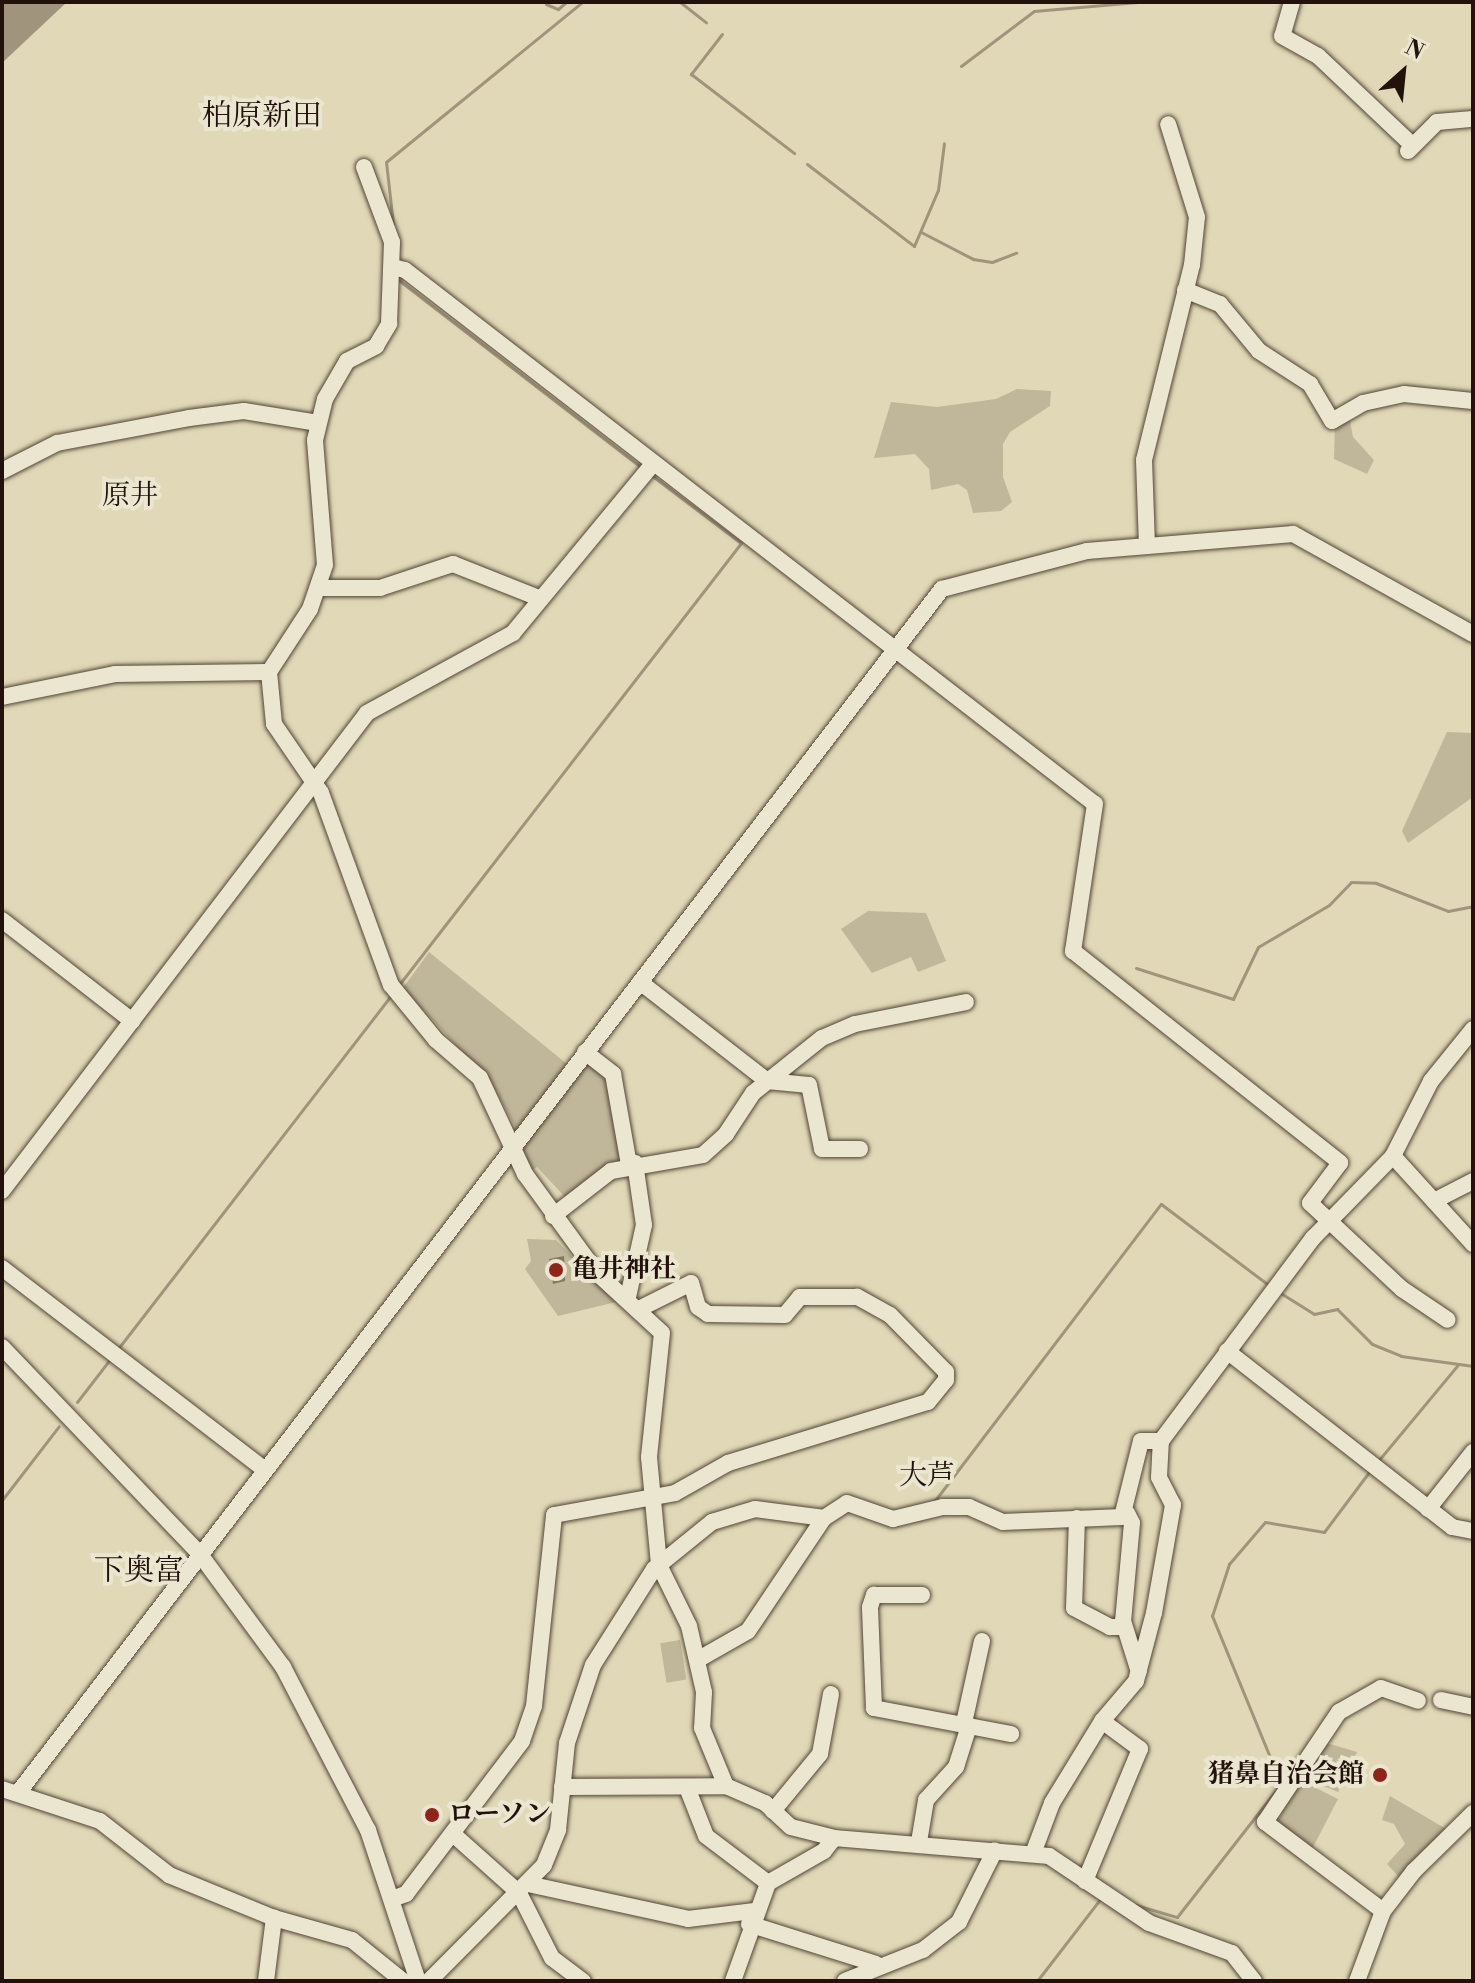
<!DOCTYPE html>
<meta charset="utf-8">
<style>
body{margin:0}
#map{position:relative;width:1475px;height:1983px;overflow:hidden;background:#e0d8b6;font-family:"Libre Bodoni","Noto Serif JP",serif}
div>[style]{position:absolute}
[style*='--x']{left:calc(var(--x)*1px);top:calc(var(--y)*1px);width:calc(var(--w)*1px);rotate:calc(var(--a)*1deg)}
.green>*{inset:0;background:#c0b699;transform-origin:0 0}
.water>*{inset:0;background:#a0957c}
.stream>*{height:3px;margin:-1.5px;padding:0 1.5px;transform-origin:1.5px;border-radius:1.5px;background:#a0957c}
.building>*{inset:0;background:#857964}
.roads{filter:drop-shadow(0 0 2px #524436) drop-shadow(0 0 2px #524436)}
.minor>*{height:16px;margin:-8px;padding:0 8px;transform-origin:8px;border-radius:8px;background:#ebe6d0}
.dots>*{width:22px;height:22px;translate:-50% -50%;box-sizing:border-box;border:4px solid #ebe6d0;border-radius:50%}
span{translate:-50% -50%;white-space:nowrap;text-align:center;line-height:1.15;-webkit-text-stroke:8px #ebe6d0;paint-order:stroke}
.poi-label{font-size:26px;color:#23120c;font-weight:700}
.left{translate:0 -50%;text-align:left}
.right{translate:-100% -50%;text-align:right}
.neighbourhood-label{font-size:28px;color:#23120c}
.quarter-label{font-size:30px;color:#23120c}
.frame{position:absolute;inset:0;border:4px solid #23120c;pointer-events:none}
.north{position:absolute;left:1363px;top:32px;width:80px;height:80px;-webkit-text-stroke:6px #ebe6d0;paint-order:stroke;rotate:27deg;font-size:22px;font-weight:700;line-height:32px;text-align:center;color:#23120c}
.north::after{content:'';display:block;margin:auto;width:28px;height:36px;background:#23120c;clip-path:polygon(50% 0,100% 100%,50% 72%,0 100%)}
</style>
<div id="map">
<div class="green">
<div style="clip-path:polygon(1017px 389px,1051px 391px,1050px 406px,1010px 432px,1003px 444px,1003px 477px,1012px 502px,1001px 511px,973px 513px,967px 490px,958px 484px,931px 490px,929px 469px,915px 454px,874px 458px,891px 402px,937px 407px,996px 399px)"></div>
<div style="clip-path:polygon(1349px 416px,1353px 437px,1374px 460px,1367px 474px,1334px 459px,1335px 423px)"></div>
<div style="clip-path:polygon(1447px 732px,1473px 733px,1473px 797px,1408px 843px,1402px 831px)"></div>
<div style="clip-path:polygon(868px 911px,926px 913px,946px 961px,918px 972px,911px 957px,872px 973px,841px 929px)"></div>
<div style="clip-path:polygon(429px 952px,567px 1064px,517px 1130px,492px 1084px,403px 988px)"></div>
<div style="clip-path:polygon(588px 1059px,610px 1073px,626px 1162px,566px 1198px,537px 1167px,530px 1171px,521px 1147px)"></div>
<div style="clip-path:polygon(527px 1239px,556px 1240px,616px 1302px,558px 1316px,525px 1269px,531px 1261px)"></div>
<div style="left:680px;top:1640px;width:40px;height:20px;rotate:81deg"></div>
<div style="clip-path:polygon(1320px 1741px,1357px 1752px,1338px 1792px,1302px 1777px)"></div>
<div style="clip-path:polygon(1300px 1780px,1338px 1799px,1311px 1851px,1276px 1824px)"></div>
<div style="clip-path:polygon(1390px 1796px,1448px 1830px,1399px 1877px,1387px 1864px,1405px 1844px,1394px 1824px,1382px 1820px)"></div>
</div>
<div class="water">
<div style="clip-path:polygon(2px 2px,67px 2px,2px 63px)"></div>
</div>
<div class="stream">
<div style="--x:680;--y:2;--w:33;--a:38"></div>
<div style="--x:546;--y:4;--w:13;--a:23"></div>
<div style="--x:558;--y:9;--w:11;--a:-41"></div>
<div style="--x:722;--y:34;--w:51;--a:127.8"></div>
<div style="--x:691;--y:74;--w:130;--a:37.5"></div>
<div style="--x:961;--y:66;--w:91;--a:-37"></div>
<div style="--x:1034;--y:11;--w:104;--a:-4.9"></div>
<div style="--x:807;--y:164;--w:135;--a:37.5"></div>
<div style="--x:914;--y:246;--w:61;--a:-66.8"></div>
<div style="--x:938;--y:190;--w:47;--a:-82.7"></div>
<div style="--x:393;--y:224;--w:62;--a:-96.4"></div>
<div style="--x:386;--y:162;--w:253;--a:-39.2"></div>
<div style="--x:921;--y:232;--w:59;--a:27.4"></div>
<div style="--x:973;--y:259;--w:19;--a:9"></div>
<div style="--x:992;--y:262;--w:26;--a:-21"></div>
<div style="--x:400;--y:281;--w:306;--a:37.7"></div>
<div style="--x:1136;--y:968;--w:102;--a:17.7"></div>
<div style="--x:1233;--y:999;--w:58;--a:-64.3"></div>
<div style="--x:1258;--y:947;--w:82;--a:-30.6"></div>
<div style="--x:1329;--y:905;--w:32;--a:-46"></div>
<div style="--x:1351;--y:882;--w:25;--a:2"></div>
<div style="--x:1376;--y:883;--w:77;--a:21.3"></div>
<div style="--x:1448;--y:911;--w:25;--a:-11"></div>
<div style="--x:398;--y:986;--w:560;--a:-52.25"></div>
<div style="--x:741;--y:543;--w:113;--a:-142.9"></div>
<div style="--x:1279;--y:1292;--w:41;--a:32.2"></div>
<div style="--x:1314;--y:1314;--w:24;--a:-12"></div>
<div style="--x:1337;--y:1309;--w:49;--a:45"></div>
<div style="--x:1372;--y:1344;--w:31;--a:22"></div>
<div style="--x:1401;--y:1356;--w:73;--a:7.9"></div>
<div style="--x:117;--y:1350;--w:448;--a:-52.3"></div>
<div style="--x:77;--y:1402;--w:56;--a:-52.3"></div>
<div style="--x:1378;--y:1461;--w:124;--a:-50.3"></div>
<div style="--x:2;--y:1500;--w:93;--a:-52.4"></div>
<div style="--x:933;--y:1503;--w:376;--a:-52.7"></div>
<div style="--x:1161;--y:1204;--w:133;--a:37"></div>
<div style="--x:1136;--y:1905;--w:43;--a:16.3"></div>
<div style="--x:1177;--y:1917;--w:169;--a:-52"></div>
<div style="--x:1281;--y:1784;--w:182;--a:-112.3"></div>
<div style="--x:1212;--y:1616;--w:55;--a:-71.9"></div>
<div style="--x:1229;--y:1564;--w:55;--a:-49.4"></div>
<div style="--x:1265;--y:1522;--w:60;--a:9.6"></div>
<div style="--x:1324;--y:1532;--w:75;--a:-53.1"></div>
<div style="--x:1037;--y:1981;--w:105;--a:-52.4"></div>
</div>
<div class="building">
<div style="clip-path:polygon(564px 1256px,565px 1281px,553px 1284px,549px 1259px)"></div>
</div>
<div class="roads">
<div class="minor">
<div style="--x:1292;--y:2;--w:35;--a:106"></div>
<div style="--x:1282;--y:36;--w:41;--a:29.1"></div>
<div style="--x:1318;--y:56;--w:129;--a:43.4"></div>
<div style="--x:1408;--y:151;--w:41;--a:-45"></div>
<div style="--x:1437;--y:122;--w:36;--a:-5"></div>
<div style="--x:393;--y:267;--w:12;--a:14"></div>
<div style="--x:405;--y:270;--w:872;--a:37.74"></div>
<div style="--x:1095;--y:804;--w:149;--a:98.5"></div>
<div style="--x:1073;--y:951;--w:341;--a:38.4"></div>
<div style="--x:1340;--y:1163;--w:50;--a:126.9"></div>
<div style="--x:1310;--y:1203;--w:126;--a:43.1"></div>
<div style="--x:1402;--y:1289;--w:55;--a:34"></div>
<div style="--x:1185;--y:290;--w:38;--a:22"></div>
<div style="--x:1220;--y:304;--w:61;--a:50.3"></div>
<div style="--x:1259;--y:351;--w:61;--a:32.9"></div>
<div style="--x:1310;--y:384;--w:43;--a:59.3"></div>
<div style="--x:1332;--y:421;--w:36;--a:-30"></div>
<div style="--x:1363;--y:403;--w:42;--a:-12.4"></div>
<div style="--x:1404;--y:394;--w:69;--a:5.8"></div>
<div style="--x:2;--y:471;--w:62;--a:-27"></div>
<div style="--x:57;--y:443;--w:134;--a:-10.7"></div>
<div style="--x:189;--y:418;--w:55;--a:-7.3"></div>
<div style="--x:244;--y:411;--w:75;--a:9.2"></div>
<div style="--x:1147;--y:546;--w:86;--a:-92"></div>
<div style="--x:1144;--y:460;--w:201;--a:-76.2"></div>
<div style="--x:1192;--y:265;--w:48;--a:-84.1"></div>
<div style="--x:1197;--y:217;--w:97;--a:-107.3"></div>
<div style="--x:320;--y:588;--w:60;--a:0"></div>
<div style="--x:380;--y:588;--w:77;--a:-18.2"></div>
<div style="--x:453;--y:564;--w:92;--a:21.6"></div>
<div style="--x:269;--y:672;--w:52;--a:84.5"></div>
<div style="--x:274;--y:724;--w:83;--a:55.7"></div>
<div style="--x:321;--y:793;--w:204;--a:70"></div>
<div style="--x:391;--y:985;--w:71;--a:50.7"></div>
<div style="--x:436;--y:1040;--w:58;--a:40.8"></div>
<div style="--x:480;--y:1078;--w:106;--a:64.9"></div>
<div style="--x:525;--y:1174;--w:122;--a:54"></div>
<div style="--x:597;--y:1273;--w:88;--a:42.7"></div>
<div style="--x:662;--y:1333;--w:125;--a:96"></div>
<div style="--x:649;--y:1457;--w:108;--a:84.7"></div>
<div style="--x:659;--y:1565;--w:68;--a:63.8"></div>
<div style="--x:689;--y:1626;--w:68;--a:77.2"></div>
<div style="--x:704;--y:1692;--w:36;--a:93"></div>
<div style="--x:702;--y:1728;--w:63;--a:67.5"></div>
<div style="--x:726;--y:1786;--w:43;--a:23.6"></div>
<div style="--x:765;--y:1803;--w:35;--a:43"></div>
<div style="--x:791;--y:1827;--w:44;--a:14.3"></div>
<div style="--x:834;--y:1838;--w:216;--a:4.8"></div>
<div style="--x:1049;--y:1856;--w:120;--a:33.8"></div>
<div style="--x:1149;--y:1923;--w:88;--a:19.9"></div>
<div style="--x:1232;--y:1953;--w:36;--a:52"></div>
<div style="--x:2;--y:697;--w:115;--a:-11.5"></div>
<div style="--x:115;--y:674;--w:154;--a:-0.7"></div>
<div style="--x:269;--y:672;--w:75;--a:-56.9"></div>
<div style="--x:310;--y:609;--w:46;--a:-71.2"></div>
<div style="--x:325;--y:565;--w:125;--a:-94.6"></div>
<div style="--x:315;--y:440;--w:42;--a:-76.3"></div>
<div style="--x:325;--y:399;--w:44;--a:-59.9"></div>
<div style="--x:347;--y:361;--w:33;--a:-27"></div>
<div style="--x:376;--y:346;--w:26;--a:-59"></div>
<div style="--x:389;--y:324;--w:82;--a:-87.9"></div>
<div style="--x:392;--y:242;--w:80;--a:-110.5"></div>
<div style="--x:2;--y:920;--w:165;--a:37.8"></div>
<div style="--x:640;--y:982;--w:161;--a:37.9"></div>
<div style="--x:767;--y:1081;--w:42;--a:5.4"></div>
<div style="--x:809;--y:1085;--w:65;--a:78.5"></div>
<div style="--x:822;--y:1149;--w:38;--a:0"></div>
<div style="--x:1473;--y:1029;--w:67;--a:128.9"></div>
<div style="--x:1431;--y:1081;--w:84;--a:116.9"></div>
<div style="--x:1393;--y:1156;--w:119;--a:47.7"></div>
<div style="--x:585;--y:1052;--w:36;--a:38"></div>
<div style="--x:613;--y:1074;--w:92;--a:80"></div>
<div style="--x:2;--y:1191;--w:601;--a:-52.63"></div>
<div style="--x:367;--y:713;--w:166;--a:-28.7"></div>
<div style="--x:513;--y:633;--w:219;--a:-50.4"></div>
<div style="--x:1434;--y:1201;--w:44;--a:-27.1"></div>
<div style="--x:553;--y:1216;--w:73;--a:-37.8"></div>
<div style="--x:611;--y:1171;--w:93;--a:-9.9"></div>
<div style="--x:703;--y:1155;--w:31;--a:-42"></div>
<div style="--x:726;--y:1134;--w:49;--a:-56.6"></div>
<div style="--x:753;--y:1093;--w:88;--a:-38.6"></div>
<div style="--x:822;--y:1038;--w:36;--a:-23"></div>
<div style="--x:855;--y:1024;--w:113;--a:-11.2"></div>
<div style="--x:2;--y:1268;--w:329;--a:37.5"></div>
<div style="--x:628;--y:1297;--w:74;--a:-77.5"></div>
<div style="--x:644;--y:1225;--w:63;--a:-98.3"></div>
<div style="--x:2;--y:1347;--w:285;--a:46.3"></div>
<div style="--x:199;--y:1553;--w:142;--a:53.6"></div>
<div style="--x:283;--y:1667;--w:184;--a:62.5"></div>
<div style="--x:368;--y:1830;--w:159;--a:71.7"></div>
<div style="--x:1227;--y:1351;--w:286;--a:38"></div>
<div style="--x:1452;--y:1527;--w:21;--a:11"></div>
<div style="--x:1428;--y:1509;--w:73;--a:-51.7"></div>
<div style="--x:1127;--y:1513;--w:11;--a:63"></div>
<div style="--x:1132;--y:1523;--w:98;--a:95.2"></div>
<div style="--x:1123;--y:1621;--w:53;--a:72.6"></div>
<div style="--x:1077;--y:1518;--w:90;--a:91.9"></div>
<div style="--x:1074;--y:1608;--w:41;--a:27.8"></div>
<div style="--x:1110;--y:1627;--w:14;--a:0"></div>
<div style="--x:699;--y:1659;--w:56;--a:-29.7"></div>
<div style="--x:748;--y:1631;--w:136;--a:-56.1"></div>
<div style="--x:1441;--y:1700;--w:33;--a:12"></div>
<div style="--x:964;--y:1723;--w:84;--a:-77.6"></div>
<div style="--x:969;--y:1726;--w:43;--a:10.8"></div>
<div style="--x:562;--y:1787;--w:164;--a:-0.3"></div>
<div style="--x:2;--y:1789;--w:103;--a:18.1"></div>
<div style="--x:100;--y:1821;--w:88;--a:38"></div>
<div style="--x:169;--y:1875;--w:113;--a:22.3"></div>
<div style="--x:274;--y:1918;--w:81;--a:15.8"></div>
<div style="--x:352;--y:1940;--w:65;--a:38.8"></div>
<div style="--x:688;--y:1790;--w:49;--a:68.6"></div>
<div style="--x:706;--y:1836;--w:78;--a:37.2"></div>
<div style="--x:18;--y:1793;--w:1518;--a:-52.5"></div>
<div style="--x:942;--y:589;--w:150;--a:-14.7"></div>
<div style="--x:1087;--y:551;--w:207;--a:-4.7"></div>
<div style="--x:1293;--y:534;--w:206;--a:29.1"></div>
<div style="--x:773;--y:1811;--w:74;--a:-50.5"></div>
<div style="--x:820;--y:1754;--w:61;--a:-79.6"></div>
<div style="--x:453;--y:1834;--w:89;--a:41.8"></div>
<div style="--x:519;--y:1893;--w:73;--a:63.1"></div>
<div style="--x:552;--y:1958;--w:39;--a:37"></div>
<div style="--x:919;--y:1842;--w:43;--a:-80.5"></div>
<div style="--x:926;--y:1800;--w:45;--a:-47.7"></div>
<div style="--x:956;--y:1767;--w:43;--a:-72.4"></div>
<div style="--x:969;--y:1726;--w:97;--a:-169.3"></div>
<div style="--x:874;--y:1708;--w:101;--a:-92.3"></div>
<div style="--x:870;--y:1607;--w:13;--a:-72"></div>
<div style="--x:874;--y:1595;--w:48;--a:0"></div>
<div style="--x:1034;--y:1851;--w:51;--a:-69.4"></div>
<div style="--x:1052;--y:1803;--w:96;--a:-58.6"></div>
<div style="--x:1085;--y:1881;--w:143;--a:-67.4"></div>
<div style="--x:1140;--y:1749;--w:47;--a:-143.6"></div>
<div style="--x:1102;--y:1721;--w:52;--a:-49.6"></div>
<div style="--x:1136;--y:1681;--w:70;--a:-75.2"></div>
<div style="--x:1154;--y:1613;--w:110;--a:-80"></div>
<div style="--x:1173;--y:1505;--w:31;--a:-117"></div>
<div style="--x:1159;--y:1477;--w:36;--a:-87"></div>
<div style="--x:1161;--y:1441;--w:254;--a:-53.2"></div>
<div style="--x:1313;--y:1238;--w:115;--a:-45.7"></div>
<div style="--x:528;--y:1884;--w:164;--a:12.3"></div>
<div style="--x:688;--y:1919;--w:65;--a:-7"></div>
<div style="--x:392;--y:1899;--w:15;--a:-20"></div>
<div style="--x:406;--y:1894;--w:192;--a:-52.8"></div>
<div style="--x:522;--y:1741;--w:37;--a:-71"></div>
<div style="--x:534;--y:1706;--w:192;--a:-84"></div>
<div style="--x:554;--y:1515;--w:123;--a:-10.3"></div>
<div style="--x:675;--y:1493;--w:61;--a:-29.5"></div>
<div style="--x:728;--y:1463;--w:209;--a:-17"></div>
<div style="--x:928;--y:1402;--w:28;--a:-51"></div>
<div style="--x:946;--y:1380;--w:8;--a:-90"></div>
<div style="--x:946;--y:1372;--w:80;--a:-134.5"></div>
<div style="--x:890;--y:1315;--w:38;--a:-151"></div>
<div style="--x:857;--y:1297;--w:57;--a:180"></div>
<div style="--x:800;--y:1297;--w:23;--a:130"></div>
<div style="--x:785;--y:1315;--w:77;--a:-179.3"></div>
<div style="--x:708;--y:1314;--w:12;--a:-145"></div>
<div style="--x:698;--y:1307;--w:25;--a:-106"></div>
<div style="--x:691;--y:1283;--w:58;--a:153.4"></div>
<div style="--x:1383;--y:1911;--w:148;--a:-143"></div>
<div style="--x:1265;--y:1822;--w:133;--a:-56.1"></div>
<div style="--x:1339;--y:1712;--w:48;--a:-29.7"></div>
<div style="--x:1381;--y:1688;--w:39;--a:19"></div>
<div style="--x:749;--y:1924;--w:133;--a:17.5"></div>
<div style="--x:266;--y:1981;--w:64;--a:-82.8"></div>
<div style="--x:429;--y:1981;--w:163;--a:-45.2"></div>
<div style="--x:544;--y:1865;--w:38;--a:-68"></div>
<div style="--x:558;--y:1830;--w:87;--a:-84.1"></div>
<div style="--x:567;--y:1743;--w:82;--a:-71.6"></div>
<div style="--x:593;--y:1665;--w:114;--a:-57.6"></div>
<div style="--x:654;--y:1569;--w:75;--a:-39"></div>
<div style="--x:712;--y:1522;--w:45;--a:-16.8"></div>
<div style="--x:755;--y:1509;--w:70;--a:7.4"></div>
<div style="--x:824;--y:1518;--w:27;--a:-33"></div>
<div style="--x:847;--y:1503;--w:49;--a:19.2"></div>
<div style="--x:893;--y:1519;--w:51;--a:-13.5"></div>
<div style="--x:943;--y:1507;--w:26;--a:0"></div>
<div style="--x:969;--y:1507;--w:37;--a:24"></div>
<div style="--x:1003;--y:1522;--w:119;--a:-2.4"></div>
<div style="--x:1122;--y:1517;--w:78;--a:-76"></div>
<div style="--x:1141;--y:1441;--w:20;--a:0"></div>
<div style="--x:733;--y:1981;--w:104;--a:-70.3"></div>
<div style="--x:768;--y:1883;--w:64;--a:-29.7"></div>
<div style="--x:824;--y:1851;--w:16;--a:-52"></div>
<div style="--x:845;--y:1981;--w:84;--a:-21.7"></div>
<div style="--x:923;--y:1950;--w:46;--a:-37.9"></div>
<div style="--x:959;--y:1922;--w:80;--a:-63.4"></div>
<div style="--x:1357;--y:1981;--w:75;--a:-69.6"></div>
<div style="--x:1383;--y:1911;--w:51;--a:-52.2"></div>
<div style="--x:1414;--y:1871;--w:83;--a:-44.5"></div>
</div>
</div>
<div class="dots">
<div style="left:556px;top:1270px;background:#8f2418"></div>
<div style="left:1380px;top:1775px;background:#8f2418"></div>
<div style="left:432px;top:1815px;background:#8f2418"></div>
</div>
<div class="poi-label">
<span class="left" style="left:572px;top:1270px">亀井神社</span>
<span class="right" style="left:1364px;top:1775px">猪鼻自治会館</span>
<span class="left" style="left:448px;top:1815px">ローソン</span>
</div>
<div class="neighbourhood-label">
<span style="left:130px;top:496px">原井</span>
<span style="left:927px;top:1476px">大芦</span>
</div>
<div class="quarter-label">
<span style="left:262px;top:116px">柏原新田</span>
<span style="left:139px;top:1571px">下奥富</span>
</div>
<div class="frame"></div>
<div class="north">N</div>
</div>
